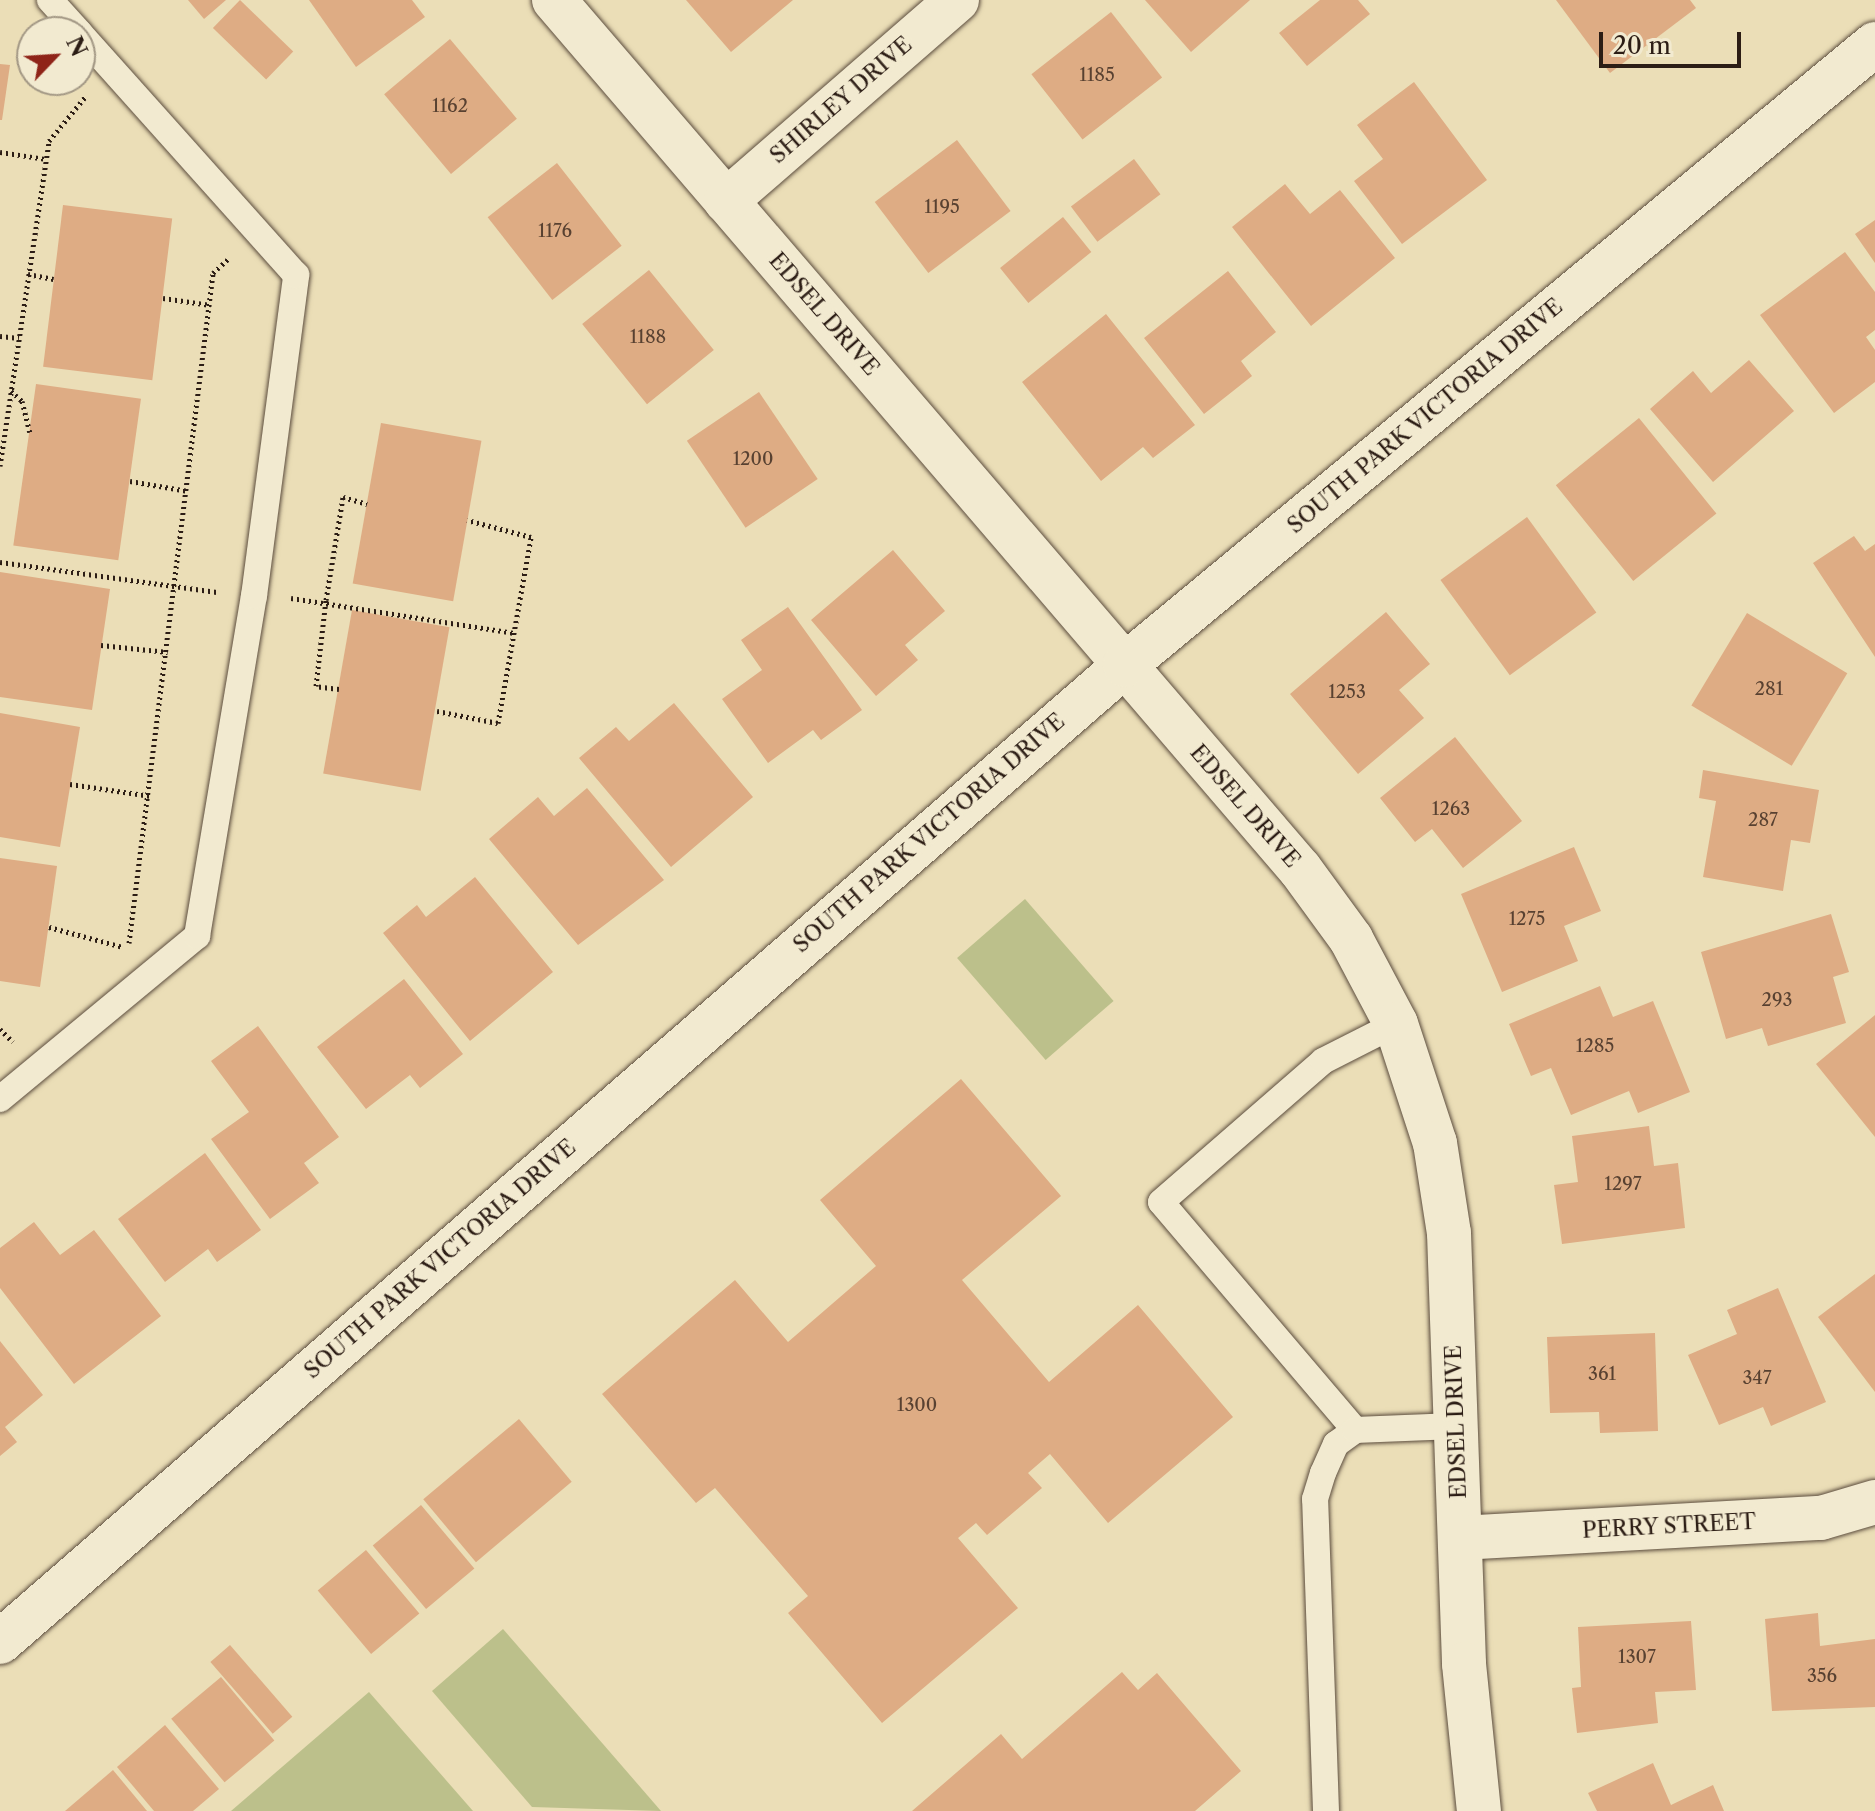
<!DOCTYPE html>
<style>
body{margin:0}
#map{position:relative;width:1875px;height:1811px;overflow:hidden;background:#ebdeb7;font-family:"Libre Caslon Text",serif}
div>[style]{position:absolute}
[style*='--x']{left:calc(var(--x)*1px);top:calc(var(--y)*1px);width:calc(var(--w)*1px);rotate:calc(var(--a)*1deg)}
.green>*{inset:0;background:#bcc08b;transform-origin:0 0}
.building>*{inset:0;background:#deac84;transform-origin:0 0}
.path>*{height:5px;margin-top:-2.5px;transform-origin:0;background:repeating-linear-gradient(90deg,#2c1d15 0 2px,transparent 0 6px)}
.roads{filter:drop-shadow(0 0 2px #5c4d3e) drop-shadow(0 0 2px #5c4d3e)}
.service>*{height:26px;margin:-13px;padding:0 13px;transform-origin:13px;border-radius:13px;background:#f2ead0}
.minor>*{height:44px;margin:-22px;padding:0 22px;transform-origin:22px;border-radius:22px;background:#f2ead0}
.secondary>*{height:44px;margin:-22px;padding:0 22px;transform-origin:22px;border-radius:22px;background:#f2ead0}
span{translate:-50% -50%;white-space:nowrap;text-align:center;line-height:1.15;-webkit-text-stroke:7px #f2ead0;paint-order:stroke}
.number-label{font-size:18px;color:#584131}
.number-label span{-webkit-text-stroke-width:0}
.street-label{font-size:22px;color:#2c1d15}
.north{position:absolute;left:16px;top:16px;width:80px;height:80px;box-sizing:border-box;background:#f2ead0;border:2px solid #a39885;border-radius:50%;rotate:65deg;font-size:22px;font-weight:700;line-height:32px;text-align:center;color:#2c1d15}
.north::after{content:'';display:block;margin:auto;width:28px;height:36px;background:#8f2418;clip-path:polygon(50% 0,100% 100%,50% 72%,0 100%)}
.scale{position:absolute;left:1599px;top:32px;width:142px;height:36px;box-sizing:border-box;border:4px solid #2c1d15;border-top:0;padding-left:10px;font-size:24px;line-height:28px;white-space:nowrap;color:#2c1d15;-webkit-text-stroke:6px #f2ead0;paint-order:stroke}
</style>
<div id="map">
<div class="green">
<div style="left:1025px;top:899px;width:135px;height:90px;rotate:49deg"></div>
<div style="clip-path:polygon(503px 1629px,603px 1744px,661px 1811px,532px 1807px,432px 1691px)"></div>
<div style="clip-path:polygon(369px 1692px,473px 1811px,231px 1811px)"></div>
</div>
<div class="building">
<div style="clip-path:polygon(188px 0,226px 0,204px 19px)"></div>
<div style="left:240px;top:0;width:74px;height:39px;rotate:44deg"></div>
<div style="clip-path:polygon(309px 0,412px 0,425px 17px,356px 67px)"></div>
<div style="clip-path:polygon(686px 0,793px 0,731px 52px)"></div>
<div style="clip-path:polygon(1145px 0,1250px 0,1191px 52px)"></div>
<div style="clip-path:polygon(1320px 0,1358px 0,1370px 14px,1307px 66px,1279px 33px)"></div>
<div style="clip-path:polygon(1556px 0,1690px 0,1696px 8px,1610px 73px)"></div>
<div style="left:1111px;top:12px;width:83px;height:101px;rotate:52deg"></div>
<div style="left:450px;top:39px;width:104px;height:86px;rotate:50deg"></div>
<div style="clip-path:polygon(0 64px,10px 65px,2px 120px,0 120px)"></div>
<div style="clip-path:polygon(1414px 82px,1487px 180px,1402px 244px,1354px 181px,1383px 159px,1357px 125px)"></div>
<div style="left:957px;top:140px;width:89px;height:103px;rotate:53deg"></div>
<div style="left:1134px;top:159px;width:44px;height:79px;rotate:53deg"></div>
<div style="left:557px;top:163px;width:105px;height:88px;rotate:52deg"></div>
<div style="clip-path:polygon(1285px 184px,1310px 214px,1340px 190px,1395px 258px,1311px 326px,1232px 227px)"></div>
<div style="left:63px;top:205px;width:110px;height:163px;rotate:7deg"></div>
<div style="left:1063px;top:217px;width:45px;height:81px;rotate:51deg"></div>
<div style="clip-path:polygon(1875px 220px,1875px 263px,1855px 234px)"></div>
<div style="clip-path:polygon(1845px 252px,1875px 292px,1875px 330px,1866px 337px,1875px 350px,1875px 382px,1834px 413px,1760px 315px)"></div>
<div style="left:649px;top:270px;width:103px;height:86px;rotate:51deg"></div>
<div style="clip-path:polygon(1228px 271px,1276px 332px,1241px 361px,1252px 376px,1204px 414px,1144px 338px)"></div>
<div style="clip-path:polygon(1106px 314px,1195px 425px,1153px 458px,1143px 447px,1101px 481px,1022px 382px)"></div>
<div style="clip-path:polygon(1749px 360px,1794px 411px,1713px 482px,1650px 409px,1693px 371px,1711px 393px)"></div>
<div style="left:36px;top:384px;width:106px;height:163px;rotate:8deg"></div>
<div style="left:759px;top:392px;width:105px;height:87px;rotate:56deg"></div>
<div style="left:1639px;top:418px;width:123px;height:107px;rotate:51deg"></div>
<div style="left:381px;top:423px;width:102px;height:163px;rotate:10deg"></div>
<div style="left:1527px;top:517px;width:118px;height:107px;rotate:54deg"></div>
<div style="clip-path:polygon(1854px 536px,1865px 551px,1875px 544px,1875px 657px,1813px 563px)"></div>
<div style="clip-path:polygon(893px 550px,945px 611px,905px 645px,918px 660px,876px 696px,811px 620px)"></div>
<div style="clip-path:polygon(0 572px,110px 589px,92px 710px,0 697px)"></div>
<div style="clip-path:polygon(788px 607px,862px 710px,821px 740px,813px 730px,768px 763px,722px 699px,762px 670px,741px 640px)"></div>
<div style="left:352px;top:610px;width:99px;height:166px;rotate:10deg"></div>
<div style="clip-path:polygon(1386px 612px,1430px 664px,1399px 690px,1424px 718px,1358px 774px,1290px 694px)"></div>
<div style="left:1747px;top:613px;width:117px;height:108px;rotate:31deg"></div>
<div style="clip-path:polygon(674px 703px,753px 797px,671px 867px,579px 758px,616px 727px,629px 741px)"></div>
<div style="clip-path:polygon(0 713px,80px 727px,60px 847px,0 837px)"></div>
<div style="clip-path:polygon(1455px 737px,1522px 821px,1463px 868px,1432px 829px,1415px 842px,1380px 798px)"></div>
<div style="clip-path:polygon(1703px 770px,1819px 790px,1810px 843px,1791px 840px,1783px 891px,1703px 877px,1716px 801px,1699px 798px)"></div>
<div style="clip-path:polygon(587px 788px,664px 880px,578px 945px,489px 839px,538px 797px,554px 816px)"></div>
<div style="clip-path:polygon(1574px 847px,1601px 911px,1564px 926px,1578px 961px,1502px 992px,1461px 894px)"></div>
<div style="clip-path:polygon(0 858px,57px 866px,40px 987px,0 981px)"></div>
<div style="clip-path:polygon(475px 877px,553px 972px,470px 1041px,383px 933px,417px 905px,426px 917px)"></div>
<div style="clip-path:polygon(1831px 914px,1849px 972px,1833px 977px,1846px 1023px,1768px 1046px,1762px 1028px,1726px 1039px,1701px 952px)"></div>
<div style="clip-path:polygon(404px 979px,463px 1054px,420px 1088px,410px 1075px,366px 1109px,317px 1047px)"></div>
<div style="clip-path:polygon(1600px 986px,1613px 1017px,1653px 1001px,1690px 1092px,1638px 1113px,1629px 1091px,1571px 1115px,1551px 1068px,1531px 1076px,1509px 1024px)"></div>
<div style="clip-path:polygon(1875px 1015px,1875px 1137px,1816px 1064px)"></div>
<div style="clip-path:polygon(258px 1026px,339px 1137px,304px 1163px,319px 1183px,270px 1219px,211px 1139px,249px 1112px,211px 1061px)"></div>
<div style="clip-path:polygon(961px 1079px,1061px 1196px,962px 1280px,1049px 1382px,1138px 1305px,1233px 1417px,1108px 1523px,1050px 1454px,1028px 1473px,1042px 1488px,987px 1535px,976px 1523px,958px 1538px,1018px 1608px,882px 1723px,788px 1613px,808px 1596px,715px 1488px,696px 1503px,602px 1394px,735px 1280px,788px 1342px,876px 1266px,820px 1200px)"></div>
<div style="clip-path:polygon(1649px 1126px,1654px 1166px,1678px 1163px,1685px 1228px,1562px 1244px,1554px 1185px,1578px 1182px,1572px 1136px)"></div>
<div style="clip-path:polygon(205px 1153px,261px 1230px,217px 1262px,208px 1249px,165px 1282px,118px 1219px)"></div>
<div style="clip-path:polygon(34px 1222px,60px 1255px,94px 1230px,161px 1316px,74px 1384px,0 1288px,0 1248px)"></div>
<div style="clip-path:polygon(1875px 1274px,1875px 1392px,1818px 1317px)"></div>
<div style="clip-path:polygon(1778px 1288px,1826px 1402px,1771px 1426px,1763px 1407px,1719px 1425px,1688px 1355px,1737px 1334px,1727px 1310px)"></div>
<div style="clip-path:polygon(1655px 1333px,1658px 1431px,1600px 1433px,1599px 1412px,1550px 1413px,1547px 1337px)"></div>
<div style="clip-path:polygon(0 1341px,43px 1395px,5px 1427px,17px 1442px,0 1456px)"></div>
<div style="left:519px;top:1419px;width:82px;height:125px;rotate:50deg"></div>
<div style="left:421px;top:1505px;width:83px;height:63px;rotate:50deg"></div>
<div style="left:366px;top:1550px;width:83px;height:63px;rotate:50deg"></div>
<div style="clip-path:polygon(1818px 1613px,1820px 1646px,1875px 1639px,1875px 1707px,1772px 1711px,1765px 1619px)"></div>
<div style="clip-path:polygon(1691px 1621px,1696px 1690px,1655px 1692px,1658px 1723px,1577px 1733px,1572px 1688px,1581px 1687px,1578px 1627px)"></div>
<div style="left:230px;top:1645px;width:95px;height:26px;rotate:49deg"></div>
<div style="clip-path:polygon(1122px 1672px,1138px 1690px,1157px 1673px,1241px 1771px,1195px 1811px,912px 1811px,1001px 1734px,1022px 1759px)"></div>
<div style="left:221px;top:1677px;width:83px;height:65px;rotate:50deg"></div>
<div style="clip-path:polygon(165px 1725px,219px 1789px,193px 1811px,154px 1811px,117px 1767px)"></div>
<div style="clip-path:polygon(1653px 1763px,1671px 1805px,1713px 1785px,1724px 1811px,1597px 1811px,1588px 1793px)"></div>
<div style="clip-path:polygon(113px 1770px,147px 1811px,65px 1811px)"></div>
</div>
<div class="path">
<div style="--x:0;--y:152;--w:47;--a:8.7"></div>
<div style="--x:28;--y:274;--w:26;--a:11"></div>
<div style="--x:163;--y:298;--w:48;--a:8.5"></div>
<div style="--x:0;--y:336;--w:19;--a:6"></div>
<div style="--x:11;--y:391;--w:15;--a:42"></div>
<div style="--x:22;--y:401;--w:32;--a:76"></div>
<div style="--x:0;--y:466;--w:329;--a:-81.4"></div>
<div style="--x:49;--y:141;--w:58;--a:-50.6"></div>
<div style="--x:130;--y:481;--w:59;--a:9.8"></div>
<div style="--x:0;--y:562;--w:219;--a:7.9"></div>
<div style="--x:291;--y:598;--w:226;--a:8.9"></div>
<div style="--x:101;--y:645;--w:67;--a:6"></div>
<div style="--x:339;--y:689;--w:23;--a:-173"></div>
<div style="--x:316;--y:686;--w:87;--a:-83.4"></div>
<div style="--x:326;--y:600;--w:104;--a:-80.6"></div>
<div style="--x:343;--y:497;--w:25;--a:16"></div>
<div style="--x:437;--y:711;--w:62;--a:11.1"></div>
<div style="--x:498;--y:723;--w:189;--a:-79.9"></div>
<div style="--x:531;--y:537;--w:66;--a:-165.1"></div>
<div style="--x:70;--y:784;--w:82;--a:8.4"></div>
<div style="--x:49;--y:927;--w:77;--a:15.1"></div>
<div style="--x:129;--y:943;--w:675;--a:-82.85"></div>
<div style="--x:213;--y:273;--w:22;--a:-43"></div>
<div style="--x:0;--y:1029;--w:18;--a:45"></div>
</div>
<div class="roads">
<div class="service">
<div style="--x:50;--y:0;--w:43;--a:47.8"></div>
<div style="--x:0;--y:1099;--w:256;--a:-39.6"></div>
<div style="--x:197;--y:936;--w:345;--a:-80.5"></div>
<div style="--x:254;--y:596;--w:324;--a:-82.5"></div>
<div style="--x:296;--y:275;--w:324;--a:-131.8"></div>
<div style="--x:1355;--y:1430;--w:299;--a:-130.4"></div>
<div style="--x:1161;--y:1202;--w:215;--a:-41"></div>
<div style="--x:1323;--y:1061;--w:82;--a:-26.9"></div>
<div style="--x:1326;--y:1811;--w:312;--a:-92"></div>
<div style="--x:1315;--y:1499;--w:27;--a:-73"></div>
<div style="--x:1323;--y:1473;--w:32;--a:-66"></div>
<div style="--x:1336;--y:1444;--w:24;--a:-36"></div>
<div style="--x:1355;--y:1430;--w:100;--a:-2.3"></div>
</div>
<div class="minor">
<div style="--x:554;--y:0;--w:1145;--a:49.36"></div>
<div style="--x:1300;--y:869;--w:87;--a:53.9"></div>
<div style="--x:1351;--y:939;--w:96;--a:62.1"></div>
<div style="--x:1396;--y:1024;--w:125;--a:71.9"></div>
<div style="--x:1435;--y:1143;--w:91;--a:81.2"></div>
<div style="--x:1449;--y:1233;--w:431;--a:88"></div>
<div style="--x:1464;--y:1664;--w:148;--a:84.2"></div>
<div style="--x:726;--y:201;--w:306;--a:-41"></div>
<div style="--x:1460;--y:1538;--w:362;--a:-3.2"></div>
<div style="--x:1821;--y:1518;--w:56;--a:-16.5"></div>
</div>
<div class="secondary">
<div style="--x:0;--y:1642;--w:1490;--a:-40.97"></div>
<div style="--x:1125;--y:665;--w:974;--a:-39.62"></div>
</div>
</div>
<div class="number-label">
<span style="left:1097px;top:75px">1185</span>
<span style="left:450px;top:106px">1162</span>
<span style="left:942px;top:207px">1195</span>
<span style="left:555px;top:231px">1176</span>
<span style="left:648px;top:337px">1188</span>
<span style="left:753px;top:459px">1200</span>
<span style="left:1769px;top:689px">281</span>
<span style="left:1347px;top:692px">1253</span>
<span style="left:1451px;top:809px">1263</span>
<span style="left:1763px;top:820px">287</span>
<span style="left:1527px;top:919px">1275</span>
<span style="left:1777px;top:1000px">293</span>
<span style="left:1595px;top:1046px">1285</span>
<span style="left:1623px;top:1184px">1297</span>
<span style="left:1602px;top:1374px">361</span>
<span style="left:1757px;top:1378px">347</span>
<span style="left:917px;top:1405px">1300</span>
<span style="left:1637px;top:1657px">1307</span>
<span style="left:1822px;top:1676px">356</span>
</div>
<div class="street-label">
<span style="left:841px;top:100px;rotate:-41deg">SHIRLEY DRIVE</span>
<span style="left:824px;top:314px;rotate:49deg">EDSEL DRIVE</span>
<span style="left:1425px;top:416px;rotate:-40deg">SOUTH PARK VICTORIA DRIVE</span>
<span style="left:1245px;top:806px;rotate:49deg">EDSEL DRIVE</span>
<span style="left:929px;top:833px;rotate:-41deg">SOUTH PARK VICTORIA DRIVE</span>
<span style="left:440px;top:1259px;rotate:-41deg">SOUTH PARK VICTORIA DRIVE</span>
<span style="left:1456px;top:1422px;rotate:-92deg">EDSEL DRIVE</span>
<span style="left:1669px;top:1526px;rotate:-3deg">PERRY STREET</span>
</div>
<div class="north">N</div>
<div class="scale">20 m</div>
</div>
